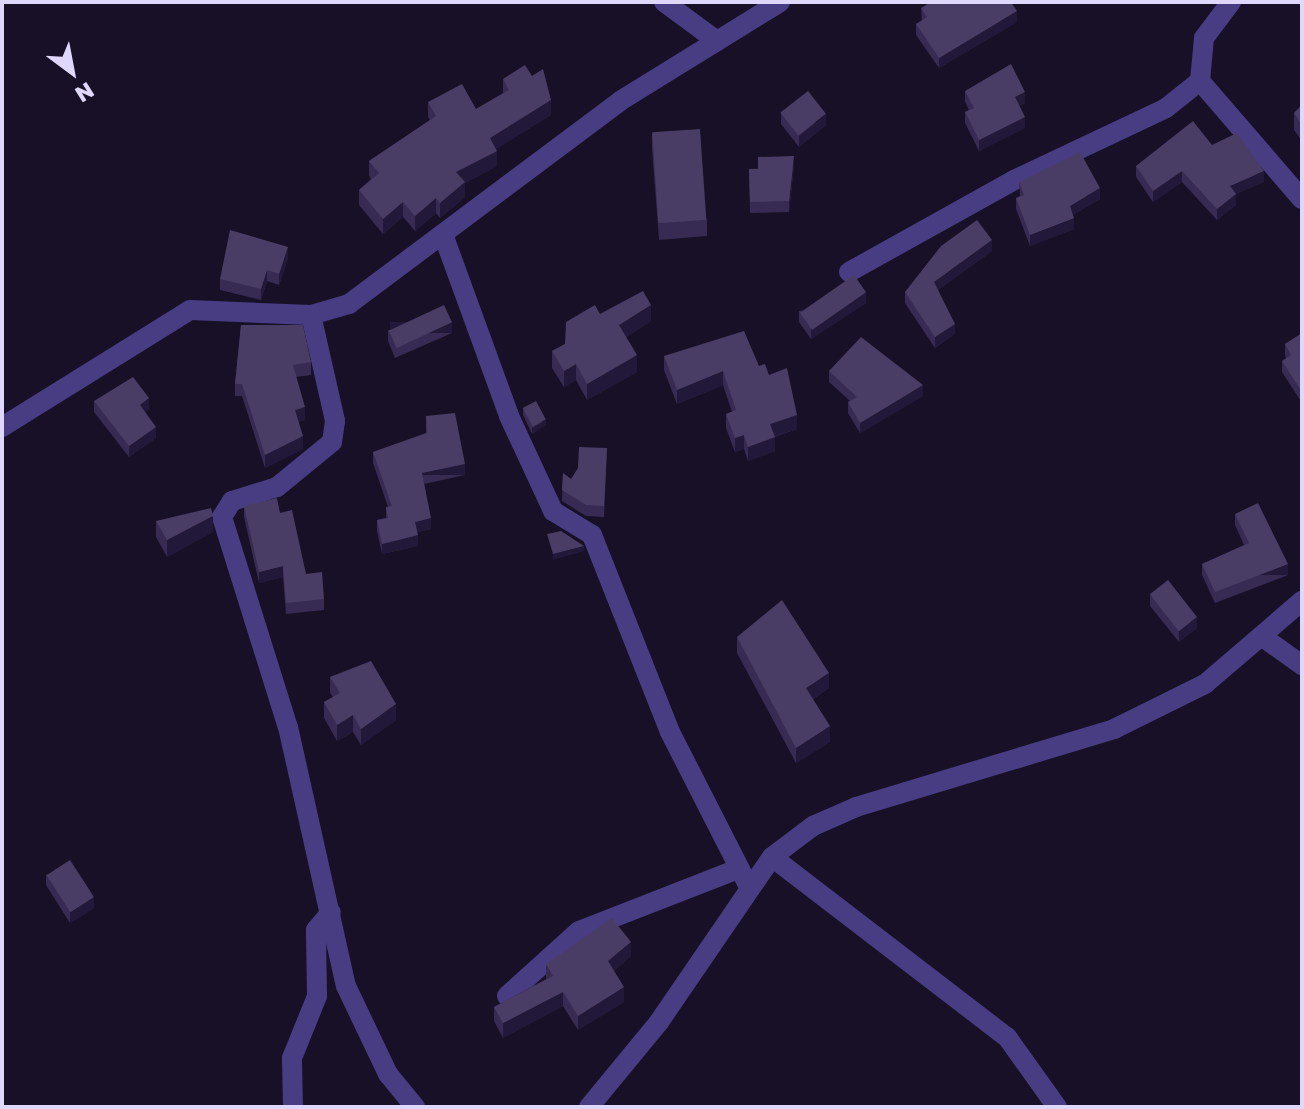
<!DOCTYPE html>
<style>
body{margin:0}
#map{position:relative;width:1304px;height:1109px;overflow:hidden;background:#171026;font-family:"Golos Text",sans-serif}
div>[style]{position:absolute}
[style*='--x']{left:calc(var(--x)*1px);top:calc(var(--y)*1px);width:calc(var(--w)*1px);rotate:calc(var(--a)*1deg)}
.minor>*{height:20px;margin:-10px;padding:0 10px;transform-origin:10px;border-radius:10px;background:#483d83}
.wall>*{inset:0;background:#372a53}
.shaded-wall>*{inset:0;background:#221839;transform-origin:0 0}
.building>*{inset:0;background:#493d65;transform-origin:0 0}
span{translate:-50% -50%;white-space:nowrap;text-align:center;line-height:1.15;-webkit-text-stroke:8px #171026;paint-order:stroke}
.frame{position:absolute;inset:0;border:4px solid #e0d7fd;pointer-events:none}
.north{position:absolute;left:32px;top:32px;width:80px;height:80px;-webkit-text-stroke:6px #171026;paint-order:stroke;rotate:148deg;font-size:22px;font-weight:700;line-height:32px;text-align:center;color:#e0d7fd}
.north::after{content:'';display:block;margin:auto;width:28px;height:36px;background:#e0d7fd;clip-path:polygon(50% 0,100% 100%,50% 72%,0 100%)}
</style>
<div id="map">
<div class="minor">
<div style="--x:664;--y:2;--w:66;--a:36.3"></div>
<div style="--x:1200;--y:81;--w:156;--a:49.2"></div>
<div style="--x:444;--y:237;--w:190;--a:70"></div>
<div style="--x:509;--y:416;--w:105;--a:65.1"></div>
<div style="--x:553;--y:511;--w:46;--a:31.6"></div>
<div style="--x:592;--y:535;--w:212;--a:68.4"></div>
<div style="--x:670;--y:732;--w:176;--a:63"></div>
<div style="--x:849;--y:272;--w:189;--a:-29.1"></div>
<div style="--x:1014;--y:180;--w:168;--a:-25.3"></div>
<div style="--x:1166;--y:108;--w:43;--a:-38.5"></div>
<div style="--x:1200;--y:81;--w:43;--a:-84.7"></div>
<div style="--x:1204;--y:38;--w:45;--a:-53.1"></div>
<div style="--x:311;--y:315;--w:109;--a:77.2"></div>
<div style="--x:335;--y:421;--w:21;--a:98"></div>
<div style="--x:332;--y:442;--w:71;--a:140.7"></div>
<div style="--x:277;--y:487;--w:47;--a:162.7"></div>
<div style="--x:232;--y:501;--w:19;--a:122"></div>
<div style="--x:222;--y:517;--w:220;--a:72.6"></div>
<div style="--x:288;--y:727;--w:265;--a:77.4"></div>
<div style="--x:346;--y:986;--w:98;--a:64.5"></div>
<div style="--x:388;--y:1074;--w:43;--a:50.7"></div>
<div style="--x:2;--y:427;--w:221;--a:-31.9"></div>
<div style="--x:190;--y:310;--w:121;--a:2.4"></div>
<div style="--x:311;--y:315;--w:40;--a:-16"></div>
<div style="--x:349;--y:304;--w:339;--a:-36.8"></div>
<div style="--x:620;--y:101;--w:188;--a:-31.7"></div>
<div style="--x:1264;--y:638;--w:47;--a:35.4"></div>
<div style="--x:772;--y:857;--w:296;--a:37.5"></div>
<div style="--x:1007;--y:1037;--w:86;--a:54.5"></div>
<div style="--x:507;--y:996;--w:97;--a:-42.1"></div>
<div style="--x:579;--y:931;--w:171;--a:-21.3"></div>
<div style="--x:293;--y:1107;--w:49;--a:-91.2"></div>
<div style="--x:292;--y:1058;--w:67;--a:-68"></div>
<div style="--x:317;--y:996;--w:66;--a:-90.9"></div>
<div style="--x:316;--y:930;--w:23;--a:-50"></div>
<div style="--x:589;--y:1107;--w:110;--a:-50.5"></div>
<div style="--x:659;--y:1022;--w:200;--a:-55.6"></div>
<div style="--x:772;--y:857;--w:51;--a:-37.1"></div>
<div style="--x:813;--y:826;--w:47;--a:-23.8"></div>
<div style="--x:856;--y:807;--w:270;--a:-16.8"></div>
<div style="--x:1114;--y:729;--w:102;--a:-26.3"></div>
<div style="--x:1205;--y:684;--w:128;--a:-40.6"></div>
</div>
<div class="wall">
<div style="clip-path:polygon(921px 8px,1017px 22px,939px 68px,916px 35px,916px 24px,922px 21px)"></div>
<div style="clip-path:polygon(503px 79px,551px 115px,496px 149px,497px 166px,465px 183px,465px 197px,440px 218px,436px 213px,415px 231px,403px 217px,383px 234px,359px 205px,359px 190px,371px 179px,369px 176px,369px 161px,430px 120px,428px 117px,428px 102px,476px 109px,503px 93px)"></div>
<div style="clip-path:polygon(965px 91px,1025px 103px,1019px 106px,1025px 128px,979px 151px,965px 123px,965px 112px,969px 110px,965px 102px)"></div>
<div style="clip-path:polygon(1302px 105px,1302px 141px,1294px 130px,1294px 113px)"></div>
<div style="clip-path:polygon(781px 113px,826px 125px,799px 147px,781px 124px)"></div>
<div style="clip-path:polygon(652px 133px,707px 220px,707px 236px,659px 240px,652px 149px)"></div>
<div style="clip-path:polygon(1212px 145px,1264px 182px,1236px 194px,1236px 205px,1217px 220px,1182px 182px,1153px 202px,1136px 177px,1136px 166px)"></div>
<div style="clip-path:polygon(794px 167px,789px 212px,750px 213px,749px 169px)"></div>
<div style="clip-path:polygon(1019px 182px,1100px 199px,1073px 215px,1074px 229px,1030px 246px,1016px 209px,1016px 198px,1020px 196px)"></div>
<div style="clip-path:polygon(992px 251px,938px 290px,955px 334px,935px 348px,905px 303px,905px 292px)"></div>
<div style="clip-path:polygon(288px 258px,279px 285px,267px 281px,261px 300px,220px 290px,220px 279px)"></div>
<div style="clip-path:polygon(866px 303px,811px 339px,799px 322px,799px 311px)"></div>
<div style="clip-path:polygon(600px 314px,651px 321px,626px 337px,637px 372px,587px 400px,576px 380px,564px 387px,552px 368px,552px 351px,565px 344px)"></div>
<div style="clip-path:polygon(241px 325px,311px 362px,311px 375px,296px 377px,305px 420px,298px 422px,303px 449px,265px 468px,242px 396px,235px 396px,235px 384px)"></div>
<div style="clip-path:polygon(388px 330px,452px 333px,395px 358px,388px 341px)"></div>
<div style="clip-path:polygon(1302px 333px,1302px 403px,1282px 372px,1282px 361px,1286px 358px,1285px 355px,1285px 344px)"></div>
<div style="clip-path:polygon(664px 356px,759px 366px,769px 375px,797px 429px,775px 437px,775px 451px,748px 461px,744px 449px,735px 452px,726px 428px,726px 414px,732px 412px,723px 385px,677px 404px,664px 370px)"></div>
<div style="clip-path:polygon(829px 371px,923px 396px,860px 433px,848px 413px,848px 402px,850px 401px,829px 382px)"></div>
<div style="clip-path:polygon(94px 401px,149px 409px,145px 412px,156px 438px,129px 457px,94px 412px)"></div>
<div style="clip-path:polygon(523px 409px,546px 425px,532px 434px,523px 415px)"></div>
<div style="clip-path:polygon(426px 416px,465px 475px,424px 484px,431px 529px,417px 532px,418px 546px,382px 554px,377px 531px,377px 520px,386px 518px,386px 507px,388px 507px,373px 463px,373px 452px,426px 433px)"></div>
<div style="clip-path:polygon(607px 448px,604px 517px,586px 516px,562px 501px,563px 473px,571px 479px)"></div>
<div style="clip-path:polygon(244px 506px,280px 513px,306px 574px,324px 599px,324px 610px,286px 614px,283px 577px,259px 583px,244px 517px)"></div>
<div style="clip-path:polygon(1235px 514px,1288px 575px,1215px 603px,1202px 575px,1202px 564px,1244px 545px,1235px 525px)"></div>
<div style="clip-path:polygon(156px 521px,213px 532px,167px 557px,156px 537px)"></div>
<div style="clip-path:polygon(1150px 595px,1197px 628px,1179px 642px,1150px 606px)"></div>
<div style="clip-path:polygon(737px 637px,829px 688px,813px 699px,830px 742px,796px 763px,737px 653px)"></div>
<div style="clip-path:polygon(330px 677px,396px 720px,361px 745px,353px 732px,337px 741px,324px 718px,324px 702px,333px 697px,330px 693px)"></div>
<div style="clip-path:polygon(46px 874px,94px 908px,70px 923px,46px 885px)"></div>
<div style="clip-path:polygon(631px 956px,614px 971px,624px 1002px,578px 1030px,563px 1006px,503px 1038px,494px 1021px,494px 1007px,546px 979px,546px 964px)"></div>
</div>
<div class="shaded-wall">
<div style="clip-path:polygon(1017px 11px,1017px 22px,939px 68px,939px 58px)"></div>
<div style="clip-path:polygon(1025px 92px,1025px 103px,1015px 108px,1015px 97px)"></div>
<div style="clip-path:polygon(551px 100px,551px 115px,490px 153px,490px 138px)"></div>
<div style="clip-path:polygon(826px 114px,826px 125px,799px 147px,799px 136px)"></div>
<div style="clip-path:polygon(1025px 117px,1025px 128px,979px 151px,979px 140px)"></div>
<div style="clip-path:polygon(497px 151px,497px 166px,465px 183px,465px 197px,440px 218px,440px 203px,456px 172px)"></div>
<div style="clip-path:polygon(794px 156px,794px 167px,789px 212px,789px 201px)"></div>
<div style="clip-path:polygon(1182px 171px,1182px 182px,1153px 202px,1153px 191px)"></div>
<div style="clip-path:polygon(1264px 171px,1264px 182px,1230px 197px,1230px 186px)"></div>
<div style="clip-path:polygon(1100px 188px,1100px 199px,1070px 217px,1070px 206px)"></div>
<div style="clip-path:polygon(1236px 194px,1236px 205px,1217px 220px,1217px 209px)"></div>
<div style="clip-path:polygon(436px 198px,436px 213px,415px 231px,415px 216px)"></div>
<div style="clip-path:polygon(403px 202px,403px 217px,383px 234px,383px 219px)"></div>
<div style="clip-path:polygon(1074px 218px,1074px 229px,1030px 246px,1030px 235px)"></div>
<div style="clip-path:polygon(992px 240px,992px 251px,934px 293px,934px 282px)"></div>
<div style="clip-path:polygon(288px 247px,288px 258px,279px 285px,279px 274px)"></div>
<div style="clip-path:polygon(267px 270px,267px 281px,261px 300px,261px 289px)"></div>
<div style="clip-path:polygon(866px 292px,866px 303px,811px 339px,811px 328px)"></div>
<div style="clip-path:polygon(651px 305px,651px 321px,619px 341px,619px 325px)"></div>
<div style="left:452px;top:322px;width:11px;height:62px;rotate:90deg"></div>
<div style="clip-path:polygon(955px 324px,955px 334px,935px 348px,935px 337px)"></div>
<div style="clip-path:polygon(637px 355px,637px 372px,587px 400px,587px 384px)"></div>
<div style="clip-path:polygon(576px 364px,576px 380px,564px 387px,564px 371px)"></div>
<div style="clip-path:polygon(723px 371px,723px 385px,677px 404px,677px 390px)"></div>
<div style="clip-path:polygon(923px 385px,923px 396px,860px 433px,860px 423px)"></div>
<div style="clip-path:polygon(149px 398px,149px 409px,140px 416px,140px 405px)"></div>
<div style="clip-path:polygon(305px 407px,305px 420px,295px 423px,295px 410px)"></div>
<div style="clip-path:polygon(797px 415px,797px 429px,770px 438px,770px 424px)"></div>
<div style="clip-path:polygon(546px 420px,546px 425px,532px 434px,532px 428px)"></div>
<div style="clip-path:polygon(156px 427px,156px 438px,129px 457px,129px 446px)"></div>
<div style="clip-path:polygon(744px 435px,744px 449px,735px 452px,735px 438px)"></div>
<div style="clip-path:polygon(303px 436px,303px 449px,265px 468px,265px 455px)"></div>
<div style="clip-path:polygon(775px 437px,775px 451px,748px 461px,748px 447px)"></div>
<div style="left:465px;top:464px;width:11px;height:44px;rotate:90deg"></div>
<div style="clip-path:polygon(213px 516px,213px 532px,167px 557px,167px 540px)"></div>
<div style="clip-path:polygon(431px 518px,431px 529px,415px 533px,415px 522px)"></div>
<div style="clip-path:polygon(418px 535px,418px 546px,382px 554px,382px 544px)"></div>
<div style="clip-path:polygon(584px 546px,584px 551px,553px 560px,553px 554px)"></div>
<div style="left:1288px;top:564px;width:11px;height:78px;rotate:90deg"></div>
<div style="clip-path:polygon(283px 566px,283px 577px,259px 583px,259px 572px)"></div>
<div style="clip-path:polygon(1197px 617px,1197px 628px,1179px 642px,1179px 631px)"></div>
<div style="clip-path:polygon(829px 673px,829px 688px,806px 703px,806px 688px)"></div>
<div style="clip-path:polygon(396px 704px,396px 720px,361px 745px,361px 729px)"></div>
<div style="clip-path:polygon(353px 715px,353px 732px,337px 741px,337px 725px)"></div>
<div style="clip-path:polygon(830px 726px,830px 742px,796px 763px,796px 748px)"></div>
<div style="clip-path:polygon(94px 897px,94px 908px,70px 923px,70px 912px)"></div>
<div style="clip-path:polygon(631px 942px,631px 956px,608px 976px,608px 961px)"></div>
<div style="clip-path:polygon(624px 987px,624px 1002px,578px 1030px,578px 1016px)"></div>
<div style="clip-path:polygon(563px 992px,563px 1006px,503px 1038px,503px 1023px)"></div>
</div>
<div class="building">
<div style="clip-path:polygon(931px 2px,1011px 2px,1017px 11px,939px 58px,916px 24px,927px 17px,921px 8px)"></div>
<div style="clip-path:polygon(1011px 64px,1025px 92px,1015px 97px,1025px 117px,979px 140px,965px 112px,974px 108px,965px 91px)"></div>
<div style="clip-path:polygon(525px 65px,532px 76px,543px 69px,551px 100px,490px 138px,497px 151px,456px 172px,465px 182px,440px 203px,436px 198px,415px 216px,403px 202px,383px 219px,359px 190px,379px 173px,369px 161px,436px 116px,428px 102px,462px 84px,476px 109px,509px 90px,503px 79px)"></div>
<div style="left:808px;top:91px;width:29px;height:35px;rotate:52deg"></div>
<div style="clip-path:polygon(1302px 105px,1302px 125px,1294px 113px)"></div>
<div style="clip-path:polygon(1193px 121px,1212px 145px,1237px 133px,1264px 171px,1230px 186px,1236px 194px,1217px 209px,1182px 171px,1153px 191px,1136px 166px)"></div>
<div style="left:700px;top:129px;width:91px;height:48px;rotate:86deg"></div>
<div style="clip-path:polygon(1080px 152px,1100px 188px,1070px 206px,1074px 218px,1030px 235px,1016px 198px,1024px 195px,1019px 182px)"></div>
<div style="clip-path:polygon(794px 156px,789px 201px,750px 202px,749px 169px,758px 169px,758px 157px)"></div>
<div style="clip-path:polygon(977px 220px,992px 240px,934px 282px,955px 324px,935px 337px,905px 292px,941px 246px)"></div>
<div style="clip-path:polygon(230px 230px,288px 247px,279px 274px,267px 270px,261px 289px,220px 279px)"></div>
<div style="left:854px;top:275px;width:21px;height:66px;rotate:55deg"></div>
<div style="clip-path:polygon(643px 291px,651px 305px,619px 325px,637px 355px,587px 384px,576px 364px,564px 371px,552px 351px,565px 344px,566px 322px,595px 305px,600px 314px)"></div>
<div style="left:444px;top:305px;width:19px;height:61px;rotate:65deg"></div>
<div style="clip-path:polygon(241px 325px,303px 325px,311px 362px,293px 365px,305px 407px,295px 410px,303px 436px,265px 455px,242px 384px,235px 384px)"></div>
<div style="clip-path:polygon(744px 331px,759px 366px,765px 364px,769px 375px,787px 368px,797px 415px,770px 424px,775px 437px,748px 447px,744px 435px,735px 438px,726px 414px,736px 410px,723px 371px,677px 390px,664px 356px)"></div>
<div style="clip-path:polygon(1302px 333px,1302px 392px,1282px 361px,1291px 355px,1285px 344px)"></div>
<div style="clip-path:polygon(861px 337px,923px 385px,860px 423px,848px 402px,857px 397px,829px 371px)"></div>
<div style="clip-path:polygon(133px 377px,149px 398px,140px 405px,156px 427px,129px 446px,94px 401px)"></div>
<div style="left:536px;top:401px;width:21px;height:15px;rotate:62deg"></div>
<div style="clip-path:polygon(455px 413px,465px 464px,422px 473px,431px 518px,415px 522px,418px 535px,382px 544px,377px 520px,388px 518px,386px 507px,392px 506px,373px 452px,427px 433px,426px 416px)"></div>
<div style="clip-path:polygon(579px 447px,607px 448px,604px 506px,586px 505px,562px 490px,563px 473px,571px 479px,578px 468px)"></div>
<div style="clip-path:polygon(277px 498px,280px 513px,292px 510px,306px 574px,322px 572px,324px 599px,286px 603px,283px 566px,259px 572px,244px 506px)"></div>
<div style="clip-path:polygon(1258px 503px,1288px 564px,1215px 592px,1202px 564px,1249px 543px,1235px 514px)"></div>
<div style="clip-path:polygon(211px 508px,213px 516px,167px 540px,156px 521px)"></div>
<div style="clip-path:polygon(561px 531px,584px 546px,553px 554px,547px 534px)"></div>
<div style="left:1168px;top:580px;width:47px;height:23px;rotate:52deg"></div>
<div style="clip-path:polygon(782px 600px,829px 673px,806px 688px,830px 726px,796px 748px,737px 637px)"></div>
<div style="clip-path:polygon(371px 661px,396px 704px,361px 729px,353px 715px,337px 725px,324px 702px,340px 693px,330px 677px)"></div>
<div style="left:70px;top:860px;width:44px;height:28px;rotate:57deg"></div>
<div style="clip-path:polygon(612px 918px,631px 942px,608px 961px,624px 987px,578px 1016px,563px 992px,503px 1023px,494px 1007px,553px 976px,546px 964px)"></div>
</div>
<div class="frame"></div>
<div class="north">N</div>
</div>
